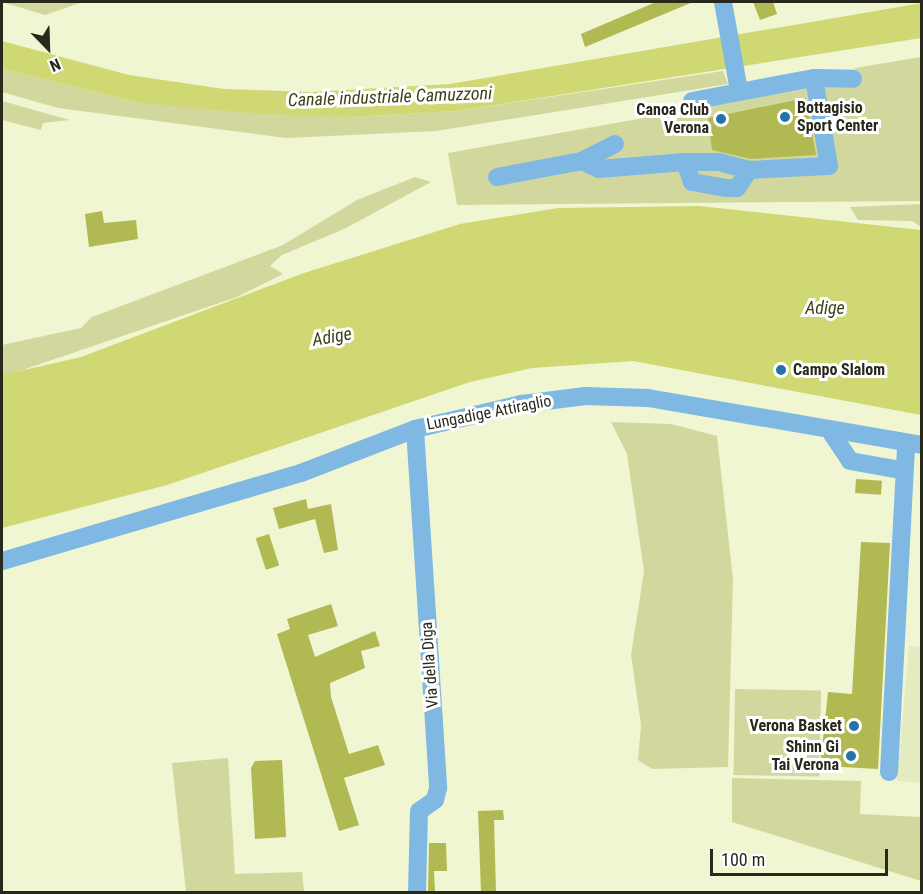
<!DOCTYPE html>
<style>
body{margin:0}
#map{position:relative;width:923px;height:894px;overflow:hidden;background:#f0f5d2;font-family:"Roboto Condensed",sans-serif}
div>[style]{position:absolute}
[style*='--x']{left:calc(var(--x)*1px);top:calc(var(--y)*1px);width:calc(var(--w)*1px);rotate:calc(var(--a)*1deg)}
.built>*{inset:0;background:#e5ebc1}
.green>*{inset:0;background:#d2d89d;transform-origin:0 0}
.water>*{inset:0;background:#cfd872}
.building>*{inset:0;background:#b0b952;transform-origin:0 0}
.minor>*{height:18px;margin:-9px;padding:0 9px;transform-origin:9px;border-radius:9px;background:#7fb8e2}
.dots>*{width:16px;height:16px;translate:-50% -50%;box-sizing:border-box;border:3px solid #fff;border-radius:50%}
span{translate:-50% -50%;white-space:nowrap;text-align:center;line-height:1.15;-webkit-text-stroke:6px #fff;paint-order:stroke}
.poi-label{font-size:16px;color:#28291c;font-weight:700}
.left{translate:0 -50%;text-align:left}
.right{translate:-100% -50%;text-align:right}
.street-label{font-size:16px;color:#28291c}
.water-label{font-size:18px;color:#3d4116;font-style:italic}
.frame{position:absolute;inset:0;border:3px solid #28291c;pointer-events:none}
.north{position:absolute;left:18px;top:18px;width:60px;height:60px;-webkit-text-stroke:4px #fff;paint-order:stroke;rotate:157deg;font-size:16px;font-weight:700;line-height:24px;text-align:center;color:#28291c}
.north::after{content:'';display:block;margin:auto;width:21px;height:27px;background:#28291c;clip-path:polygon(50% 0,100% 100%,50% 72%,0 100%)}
.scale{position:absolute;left:710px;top:849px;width:178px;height:27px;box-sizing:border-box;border:3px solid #28291c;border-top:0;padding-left:8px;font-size:18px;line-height:21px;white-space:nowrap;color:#28291c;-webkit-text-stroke:4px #fff;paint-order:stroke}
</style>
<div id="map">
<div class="built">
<div style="clip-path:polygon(909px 646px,921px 647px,921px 783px,897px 781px)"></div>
</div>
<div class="green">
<div style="clip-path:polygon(2px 2px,83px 2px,45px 15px)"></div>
<div style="clip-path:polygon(921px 57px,921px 201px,457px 205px,448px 153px,856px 80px,855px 68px)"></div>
<div style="clip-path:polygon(2px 69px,139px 103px,349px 117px,457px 111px,723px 71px,728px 84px,436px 131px,286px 138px,58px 108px,2px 92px)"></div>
<div style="clip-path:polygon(2px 101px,70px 120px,43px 123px,41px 130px,2px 120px)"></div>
<div style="clip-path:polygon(415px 177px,431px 182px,344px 229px,282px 255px,270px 266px,283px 274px,237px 297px,2px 377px,2px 345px,81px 328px,92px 317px,283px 245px,357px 200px)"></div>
<div style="clip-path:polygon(921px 204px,921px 227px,912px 221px,858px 220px,850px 207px)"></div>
<div style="clip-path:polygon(611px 422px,671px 424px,717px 436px,733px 579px,728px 767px,652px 769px,638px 760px,641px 725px,631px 655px,644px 571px,627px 454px)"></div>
<div style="left:735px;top:689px;width:86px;height:86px;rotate:1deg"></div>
<div style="clip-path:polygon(228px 758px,235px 874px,302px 872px,304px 892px,186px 892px,172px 763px)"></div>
<div style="clip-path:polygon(732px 778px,861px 781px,860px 814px,921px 817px,921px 881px,732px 822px)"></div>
</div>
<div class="water">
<div style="clip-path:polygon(922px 3px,921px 38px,457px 111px,349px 117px,249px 113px,139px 103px,2px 69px,2px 41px,129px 75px,224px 89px,311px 92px,450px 84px)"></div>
<div style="clip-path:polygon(699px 206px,921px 230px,921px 415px,633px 361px,532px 368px,470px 382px,167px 485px,2px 528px,2px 375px,81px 357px,304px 273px,460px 224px,558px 208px)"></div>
</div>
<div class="building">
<div style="clip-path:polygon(656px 2px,693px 2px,585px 47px,581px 34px)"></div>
<div style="clip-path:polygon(753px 2px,773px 2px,777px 14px,760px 20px)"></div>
<div style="clip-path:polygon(806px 98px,816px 155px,751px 159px,712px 150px,708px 118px)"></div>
<div style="clip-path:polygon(102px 211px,104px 223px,136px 220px,138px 239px,89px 247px,85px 214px)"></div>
<div style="left:856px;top:479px;width:26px;height:14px;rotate:4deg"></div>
<div style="clip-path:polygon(306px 499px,308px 509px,331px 504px,338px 550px,324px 553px,315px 519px,279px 529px,273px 508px)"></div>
<div style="left:269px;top:534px;width:33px;height:14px;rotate:72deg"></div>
<div style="clip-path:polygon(861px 542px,890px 543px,878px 769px,824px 766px,821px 758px,828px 692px,852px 694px)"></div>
<div style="clip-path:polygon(331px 604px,338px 626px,308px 635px,315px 657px,375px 631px,380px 646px,361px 651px,365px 668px,330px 683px,331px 697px,349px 754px,378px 745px,385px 765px,344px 778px,359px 825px,339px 831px,277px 634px,290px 629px,287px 619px)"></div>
<div style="clip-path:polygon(282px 760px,286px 837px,255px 839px,251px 768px,255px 761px)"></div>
<div style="clip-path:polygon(503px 810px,504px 820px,494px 820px,496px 892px,481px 892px,478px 811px)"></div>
<div style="clip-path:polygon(429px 843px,446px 843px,447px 871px,434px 871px,435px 892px,428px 892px)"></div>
</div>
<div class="minor">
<div style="--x:723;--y:2;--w:90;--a:79.8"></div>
<div style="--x:692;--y:101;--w:124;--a:-10.7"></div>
<div style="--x:814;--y:78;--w:39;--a:1"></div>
<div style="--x:615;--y:144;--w:37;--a:153"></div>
<div style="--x:582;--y:161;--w:19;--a:25"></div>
<div style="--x:599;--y:169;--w:86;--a:-4.7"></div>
<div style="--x:685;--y:162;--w:34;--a:0"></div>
<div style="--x:719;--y:162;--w:31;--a:15"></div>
<div style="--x:749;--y:170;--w:80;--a:-2.9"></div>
<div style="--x:829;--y:166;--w:89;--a:-99.7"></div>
<div style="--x:685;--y:162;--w:21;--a:71"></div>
<div style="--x:692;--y:182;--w:34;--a:10"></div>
<div style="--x:725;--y:188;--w:12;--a:0"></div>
<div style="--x:737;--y:188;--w:22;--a:-56"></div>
<div style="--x:497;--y:177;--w:86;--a:-10.7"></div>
<div style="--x:415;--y:429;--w:360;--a:86.3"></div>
<div style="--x:438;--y:788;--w:12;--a:104"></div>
<div style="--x:435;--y:800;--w:19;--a:145"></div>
<div style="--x:419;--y:811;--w:81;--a:91.4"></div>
<div style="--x:832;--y:434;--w:32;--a:56"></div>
<div style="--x:850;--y:461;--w:52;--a:10"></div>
<div style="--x:2;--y:561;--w:312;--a:-16.4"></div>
<div style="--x:301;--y:473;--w:122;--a:-21.1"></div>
<div style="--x:415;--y:429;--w:110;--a:-13.2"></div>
<div style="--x:522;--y:404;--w:64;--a:-7.2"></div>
<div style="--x:585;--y:396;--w:63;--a:1.8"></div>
<div style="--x:648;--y:398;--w:278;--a:9.7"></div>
<div style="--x:889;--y:772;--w:328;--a:-87"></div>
</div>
<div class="dots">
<div style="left:785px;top:117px;background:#2473a5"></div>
<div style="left:721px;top:119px;background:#2473a5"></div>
<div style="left:781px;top:370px;background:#2473a5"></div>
<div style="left:854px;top:726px;background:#2473a5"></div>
<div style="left:851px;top:756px;background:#2473a5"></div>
</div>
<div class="poi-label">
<span class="left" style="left:797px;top:117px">Bottagisio<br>Sport Center</span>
<span class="right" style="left:709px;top:119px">Canoa Club<br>Verona</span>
<span class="left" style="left:793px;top:370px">Campo Slalom</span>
<span class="right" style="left:842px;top:726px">Verona Basket</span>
<span class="right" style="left:839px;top:756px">Shinn Gi<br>Tai Verona</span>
</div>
<div class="street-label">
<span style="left:489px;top:413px;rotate:-11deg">Lungadige Attiraglio</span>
<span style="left:430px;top:665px;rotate:-94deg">Via della Diga</span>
</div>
<div class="water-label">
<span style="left:390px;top:97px;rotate:-2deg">Canale industriale Camuzzoni</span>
<span style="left:825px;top:308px">Adige</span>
<span style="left:332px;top:337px;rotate:-10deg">Adige</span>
</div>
<div class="frame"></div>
<div class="north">N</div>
<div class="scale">100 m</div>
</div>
